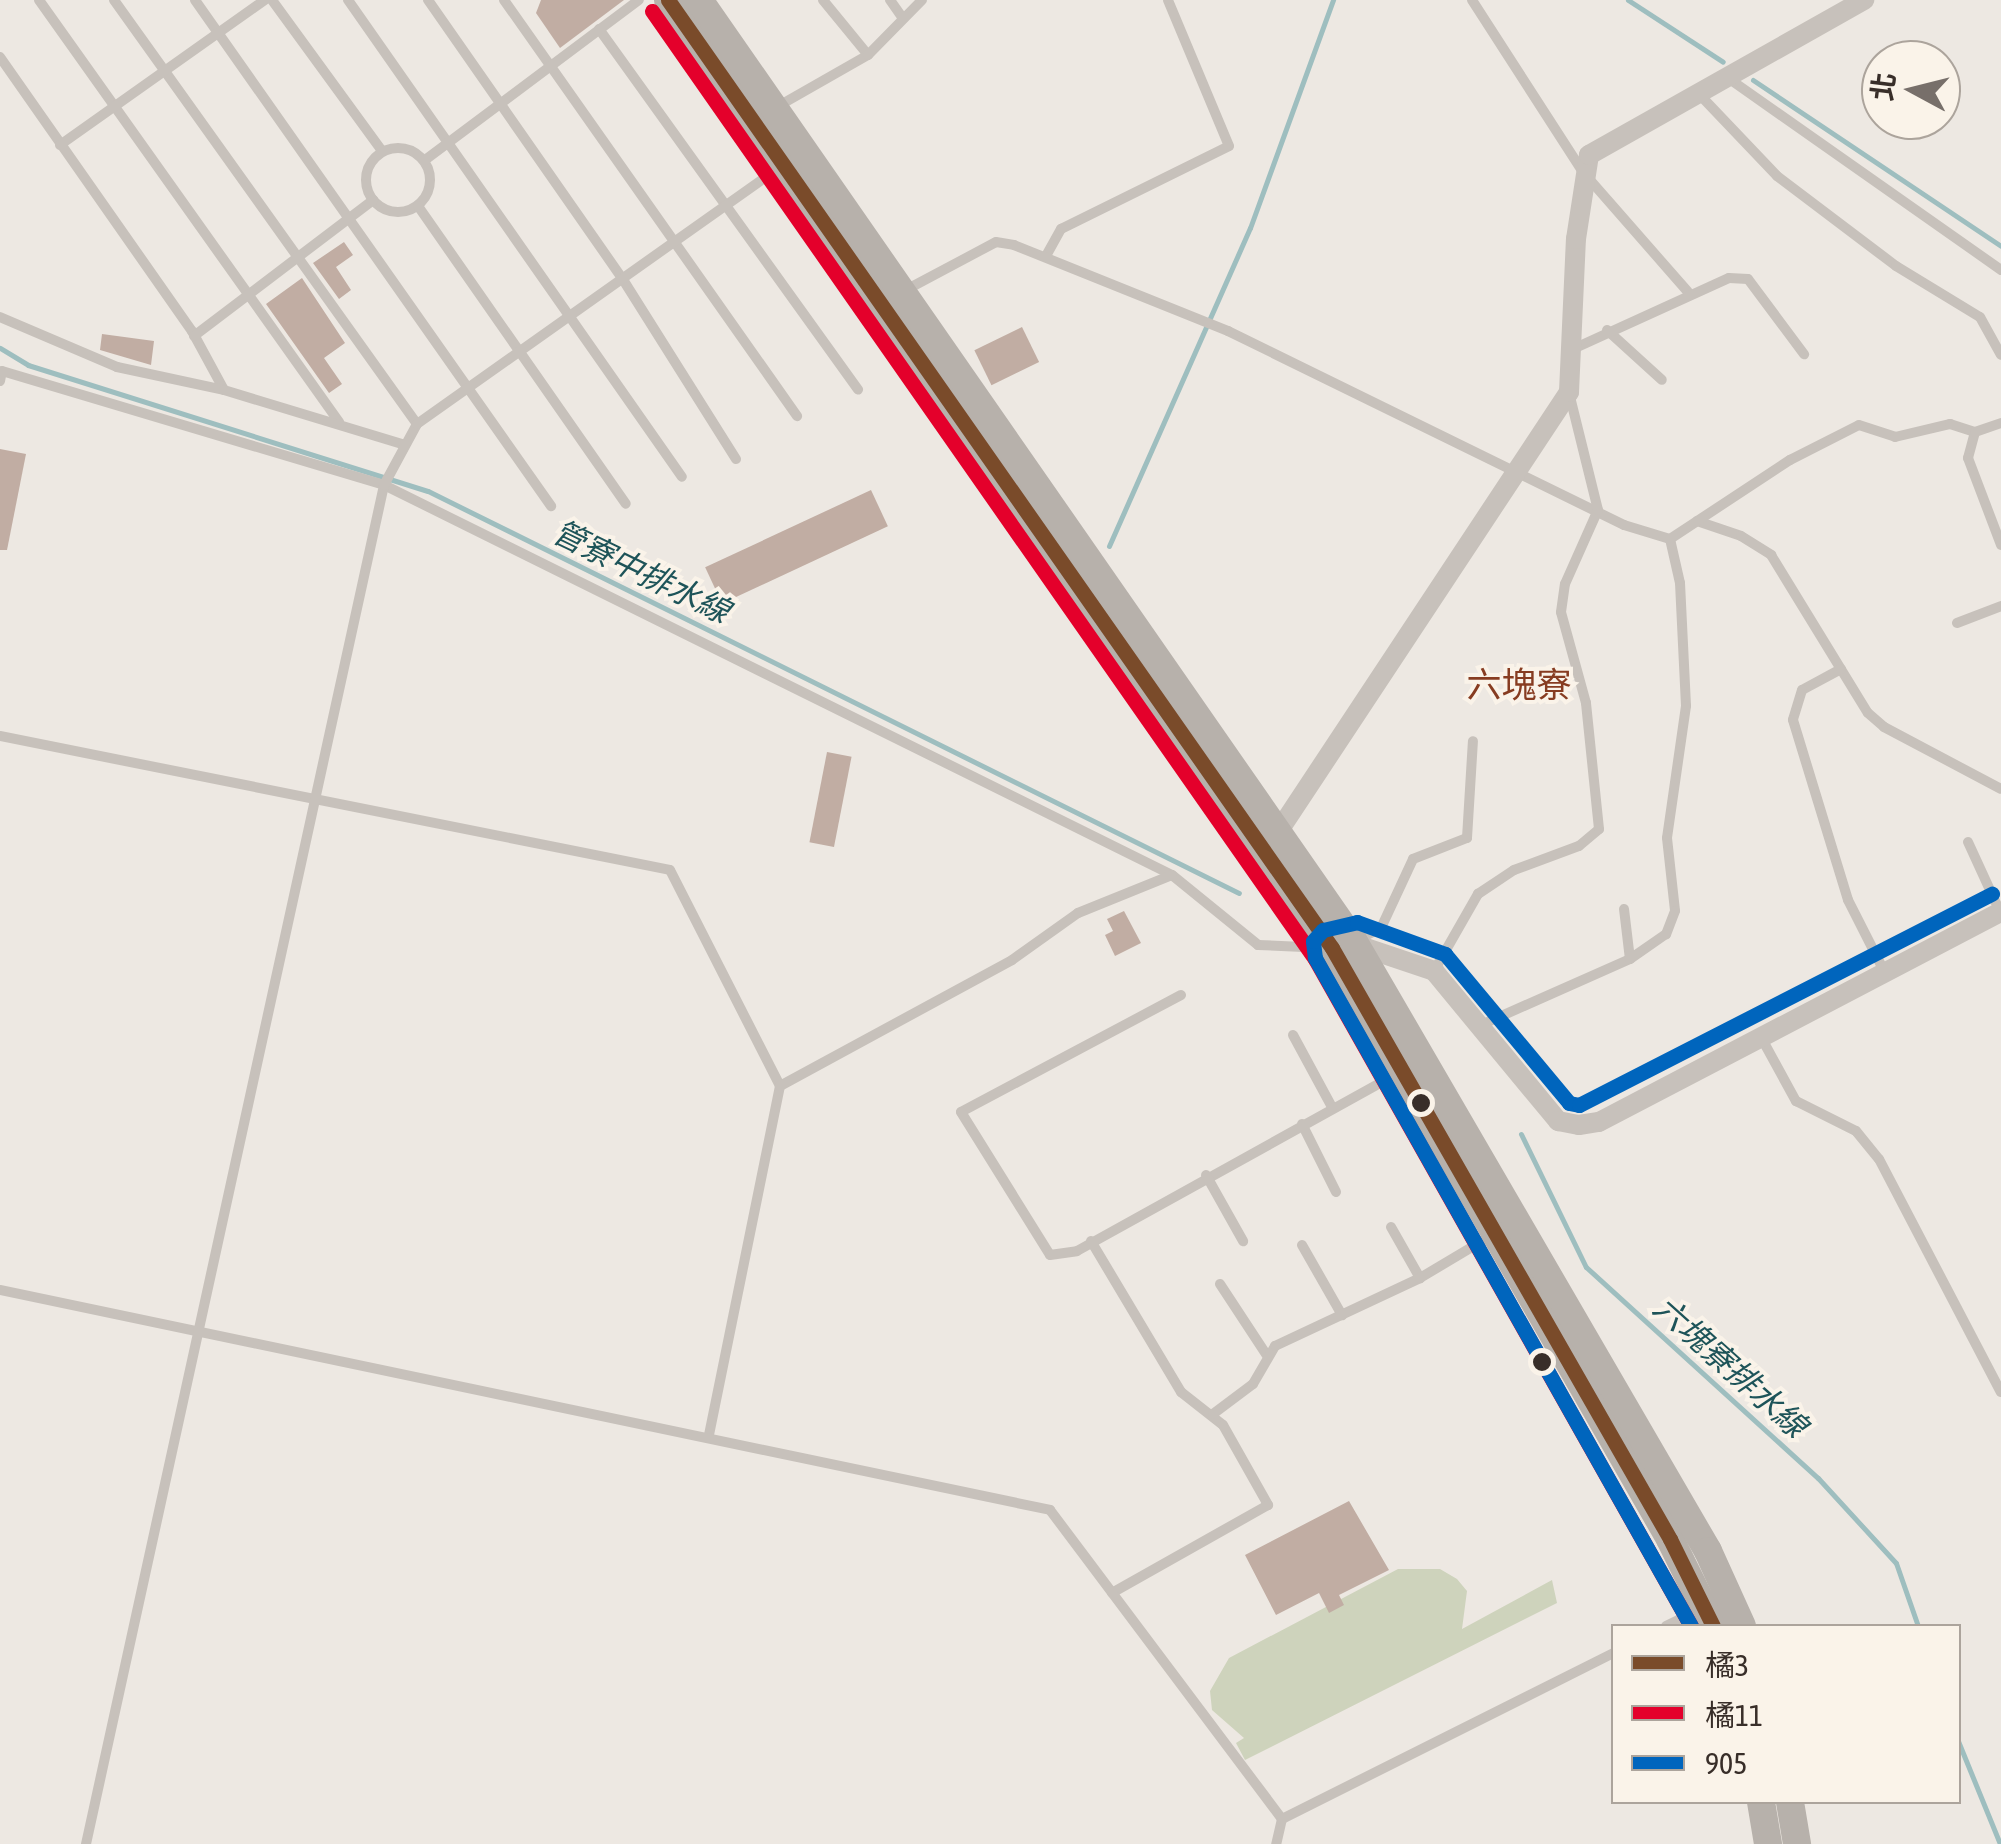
<!DOCTYPE html>
<meta charset="utf-8">
<style>
body{margin:0}
#map{position:relative;width:2001px;height:1844px;overflow:hidden;background:#ede8e2;font-family:"Asap Condensed","Noto Sans TC",sans-serif}
div>[style]{position:absolute}
[style*='--x']{left:calc(var(--x)*1px);top:calc(var(--y)*1px);width:calc(var(--w)*1px);rotate:calc(var(--a)*1deg)}
.green>*{inset:0;background:#ced3bc}
.stream>*{height:5px;margin:-2.5px;padding:0 2.5px;transform-origin:2.5px;border-radius:2.5px;background:#9ebebf}
.building>*{inset:0;background:#c1ada3;transform-origin:0 0}
.service>*{height:10px;margin:-5px;padding:0 5px;transform-origin:5px;border-radius:5px;background:#c7c1bb}
.service>.ring{margin:-5px;padding:0;box-sizing:content-box;background:none;border:10px solid #c7c1bb;border-radius:50%}
.minor>*{height:20px;margin:-10px;padding:0 10px;transform-origin:10px;border-radius:10px;background:#c7c1bb}
.secondary>*{height:28px;margin:-14px;padding:0 14px;transform-origin:14px;border-radius:14px;background:#b7b1ab}
.bus-1>*{height:15px;margin:-7.5px;padding:0 7.5px;transform-origin:7.5px;border-radius:7.5px;background:#7a4b2a}
.bus-2>*{height:15px;margin:-7.5px;padding:0 7.5px;transform-origin:7.5px;border-radius:7.5px;background:#e4002b}
.bus-3>*{height:15px;margin:-7.5px;padding:0 7.5px;transform-origin:7.5px;border-radius:7.5px;background:#0065bd}
.dots>*{width:28px;height:28px;translate:-50% -50%;box-sizing:border-box;border:5px solid #faf3e9;border-radius:50%}
span{translate:-50% -50%;white-space:nowrap;text-align:center;line-height:1.15;-webkit-text-stroke:8px #faf3e9;paint-order:stroke}
.water-label{font-size:32px;color:#1e5459;font-style:italic}
.quarter-label{font-size:35px;color:#873c21}
.legend{position:absolute;left:1611px;top:1624px;width:350px;height:180px;box-sizing:border-box;background:#faf3e9;border:2px solid #aca49c;margin:0;padding:12px 18px;list-style:none;font-size:30px;color:#382e29}
.legend li{display:flex;align-items:center;gap:20px;height:50px}
.legend b{width:50px;border:2px solid #aca49c}
.north{position:absolute;left:1861px;top:40px;width:100px;height:100px;box-sizing:border-box;background:#faf3e9;border:2px solid #aca49c;border-radius:50%;rotate:277deg;font-size:28px;font-weight:700;line-height:40px;text-align:center;color:#382e29}
.north::after{content:'';display:block;margin:auto;width:35px;height:45px;background:#776f6a;clip-path:polygon(50% 0,100% 100%,50% 72%,0 100%)}
</style>
<div id="map">
<div class="green">
<div style="clip-path:polygon(1398px 1569px,1440px 1569px,1457px 1579px,1467px 1591px,1462px 1629px,1552px 1580px,1557px 1603px,1245px 1760px,1236px 1743px,1244px 1738px,1212px 1710px,1210px 1691px,1229px 1658px)"></div>
</div>
<div class="stream">
<div style="--x:1628;--y:0;--w:113;--a:33.1"></div>
<div style="--x:1753;--y:80;--w:298;--a:33.8"></div>
<div style="--x:0;--y:348;--w:33;--a:31"></div>
<div style="--x:28;--y:365;--w:419;--a:17.5"></div>
<div style="--x:428;--y:491;--w:905;--a:26.37"></div>
<div style="--x:1109;--y:546;--w:348;--a:-66.1"></div>
<div style="--x:1250;--y:228;--w:243;--a:-70"></div>
<div style="--x:1521;--y:1134;--w:148;--a:64"></div>
<div style="--x:1586;--y:1267;--w:314;--a:42.3"></div>
<div style="--x:1818;--y:1478;--w:115;--a:47.5"></div>
<div style="--x:1896;--y:1563;--w:67;--a:70.8"></div>
<div style="--x:1958;--y:1741;--w:111;--a:67.8"></div>
</div>
<div class="building">
<div style="clip-path:polygon(541px 0,624px 0,560px 48px,536px 13px)"></div>
<div style="clip-path:polygon(344px 242px,353px 255px,336px 267px,351px 290px,339px 299px,313px 263px)"></div>
<div style="clip-path:polygon(302px 278px,345px 343px,324px 358px,342px 384px,329px 393px,266px 304px)"></div>
<div style="left:1022px;top:327px;width:39px;height:53px;rotate:64deg"></div>
<div style="clip-path:polygon(102px 334px,154px 341px,151px 365px,100px 350px)"></div>
<div style="clip-path:polygon(0 449px,26px 454px,7px 550px,0 550px)"></div>
<div style="left:871px;top:490px;width:40px;height:183px;rotate:65deg"></div>
<div style="left:827px;top:752px;width:25px;height:92px;rotate:11deg"></div>
<div style="clip-path:polygon(1124px 911px,1141px 943px,1115px 956px,1105px 935px,1113px 931px,1107px 919px)"></div>
<div style="clip-path:polygon(1349px 1501px,1389px 1570px,1339px 1595px,1344px 1605px,1329px 1613px,1319px 1593px,1276px 1615px,1245px 1555px)"></div>
</div>
<div class="service">
<div style="--x:39;--y:0;--w:518;--a:54.59"></div>
<div style="--x:114;--y:0;--w:521;--a:54.45"></div>
<div style="--x:195;--y:0;--w:619;--a:54.87"></div>
<div style="--x:272;--y:0;--w:187;--a:53.9"></div>
<div style="--x:348;--y:0;--w:582;--a:55"></div>
<div style="--x:428;--y:0;--w:339;--a:55.1"></div>
<div style="--x:622;--y:278;--w:214;--a:57.8"></div>
<div style="--x:504;--y:0;--w:509;--a:54.84"></div>
<div style="--x:823;--y:0;--w:71;--a:50.7"></div>
<div style="--x:890;--y:0;--w:21;--a:55"></div>
<div style="--x:1472;--y:0;--w:205;--a:57.2"></div>
<div style="--x:1583;--y:172;--w:159;--a:48.8"></div>
<div style="--x:599;--y:29;--w:444;--a:54.3"></div>
<div style="--x:0;--y:57;--w:335;--a:55"></div>
<div style="--x:192;--y:331;--w:67;--a:61.5"></div>
<div style="--x:1728;--y:78;--w:334;--a:35.1"></div>
<div style="--x:1699;--y:94;--w:113;--a:46.4"></div>
<div style="--x:1777;--y:176;--w:149;--a:37.1"></div>
<div style="--x:1896;--y:266;--w:98;--a:31.3"></div>
<div style="--x:1980;--y:317;--w:43;--a:61.1"></div>
<div style="--x:775;--y:108;--w:107;--a:-29.7"></div>
<div style="--x:868;--y:55;--w:77;--a:-45.5"></div>
<div style="--x:60;--y:145;--w:251;--a:-35.3"></div>
<div class="ring" style="left:366px;top:148px;width:54px;height:54px"></div>
<div style="--x:425;--y:160;--w:267;--a:-36.8"></div>
<div style="--x:418;--y:206;--w:363;--a:55.1"></div>
<div style="--x:1046;--y:256;--w:31;--a:-61"></div>
<div style="--x:1061;--y:229;--w:187;--a:-26.3"></div>
<div style="--x:1229;--y:146;--w:158;--a:-112.7"></div>
<div style="--x:902;--y:292;--w:106;--a:-28"></div>
<div style="--x:996;--y:242;--w:18;--a:9"></div>
<div style="--x:1014;--y:245;--w:231;--a:21.9"></div>
<div style="--x:1228;--y:331;--w:441;--a:26.1"></div>
<div style="--x:1624;--y:525;--w:48;--a:16.9"></div>
<div style="--x:1670;--y:539;--w:45;--a:77.2"></div>
<div style="--x:1680;--y:583;--w:123;--a:87.2"></div>
<div style="--x:1686;--y:706;--w:133;--a:98.2"></div>
<div style="--x:1667;--y:838;--w:73;--a:83.7"></div>
<div style="--x:1675;--y:911;--w:25;--a:111"></div>
<div style="--x:1666;--y:934;--w:44;--a:145.2"></div>
<div style="--x:1630;--y:959;--w:161;--a:156.1"></div>
<div style="--x:0;--y:317;--w:127;--a:23.1"></div>
<div style="--x:117;--y:367;--w:109;--a:12.1"></div>
<div style="--x:224;--y:390;--w:186;--a:16.9"></div>
<div style="--x:1607;--y:330;--w:74;--a:42.3"></div>
<div style="--x:194;--y:336;--w:225;--a:-37.2"></div>
<div style="--x:1573;--y:349;--w:171;--a:-24.5"></div>
<div style="--x:1729;--y:278;--w:19;--a:3"></div>
<div style="--x:1748;--y:279;--w:94;--a:53.3"></div>
<div style="--x:0;--y:381;--w:10;--a:-79"></div>
<div style="--x:2;--y:371;--w:399;--a:16.6"></div>
<div style="--x:384;--y:485;--w:879;--a:26.33"></div>
<div style="--x:1172;--y:875;--w:111;--a:39.1"></div>
<div style="--x:1258;--y:945;--w:68;--a:2.5"></div>
<div style="--x:1975;--y:432;--w:27;--a:105"></div>
<div style="--x:1968;--y:458;--w:93;--a:69.2"></div>
<div style="--x:1697;--y:521;--w:46;--a:18.8"></div>
<div style="--x:1741;--y:536;--w:36;--a:32"></div>
<div style="--x:1771;--y:555;--w:185;--a:58.5"></div>
<div style="--x:1868;--y:713;--w:21;--a:41"></div>
<div style="--x:1884;--y:727;--w:132;--a:27.9"></div>
<div style="--x:1670;--y:539;--w:144;--a:-33.4"></div>
<div style="--x:1790;--y:460;--w:77;--a:-26.9"></div>
<div style="--x:1859;--y:425;--w:38;--a:18"></div>
<div style="--x:1895;--y:437;--w:57;--a:-13.3"></div>
<div style="--x:1950;--y:424;--w:26;--a:18"></div>
<div style="--x:1975;--y:432;--w:28;--a:-19"></div>
<div style="--x:1957;--y:623;--w:47;--a:-21.1"></div>
<div style="--x:1841;--y:669;--w:44;--a:151.7"></div>
<div style="--x:1802;--y:690;--w:31;--a:107"></div>
<div style="--x:1793;--y:720;--w:188;--a:73"></div>
<div style="--x:1848;--y:900;--w:82;--a:63.1"></div>
<div style="--x:0;--y:736;--w:683;--a:11.31"></div>
<div style="--x:670;--y:870;--w:242;--a:63"></div>
<div style="--x:780;--y:1086;--w:356;--a:101.5"></div>
<div style="--x:1968;--y:842;--w:77;--a:65.4"></div>
<div style="--x:1624;--y:909;--w:50;--a:83.2"></div>
<div style="--x:1357;--y:940;--w:27;--a:-27"></div>
<div style="--x:1381;--y:928;--w:76;--a:-65.1"></div>
<div style="--x:1413;--y:859;--w:58;--a:-21.3"></div>
<div style="--x:1467;--y:838;--w:97;--a:-86.5"></div>
<div style="--x:1434;--y:971;--w:89;--a:-60.3"></div>
<div style="--x:1478;--y:894;--w:43;--a:-33.7"></div>
<div style="--x:1514;--y:870;--w:69;--a:-20.3"></div>
<div style="--x:1579;--y:846;--w:26;--a:-40"></div>
<div style="--x:1599;--y:829;--w:127;--a:-95.9"></div>
<div style="--x:1586;--y:703;--w:94;--a:-105.4"></div>
<div style="--x:1561;--y:612;--w:28;--a:-82"></div>
<div style="--x:1565;--y:584;--w:81;--a:-66"></div>
<div style="--x:1598;--y:510;--w:121;--a:-103.9"></div>
<div style="--x:1181;--y:995;--w:249;--a:152"></div>
<div style="--x:961;--y:1112;--w:168;--a:58.1"></div>
<div style="--x:1050;--y:1255;--w:27;--a:-8"></div>
<div style="--x:1077;--y:1251;--w:367;--a:-29"></div>
<div style="--x:1293;--y:1035;--w:82;--a:61.6"></div>
<div style="--x:1762;--y:1039;--w:71;--a:61.3"></div>
<div style="--x:1796;--y:1101;--w:67;--a:26.6"></div>
<div style="--x:1856;--y:1131;--w:36;--a:51"></div>
<div style="--x:1879;--y:1159;--w:263;--a:62.4"></div>
<div style="--x:780;--y:1086;--w:264;--a:-28.5"></div>
<div style="--x:1012;--y:960;--w:81;--a:-35.5"></div>
<div style="--x:1078;--y:913;--w:101;--a:-22"></div>
<div style="--x:1302;--y:1124;--w:76;--a:63.4"></div>
<div style="--x:1206;--y:1175;--w:76;--a:60.7"></div>
<div style="--x:1391;--y:1227;--w:59;--a:60.4"></div>
<div style="--x:1091;--y:1241;--w:176;--a:59.2"></div>
<div style="--x:1181;--y:1392;--w:53;--a:38.2"></div>
<div style="--x:1223;--y:1425;--w:92;--a:60.6"></div>
<div style="--x:1268;--y:1505;--w:179;--a:150.6"></div>
<div style="--x:1302;--y:1245;--w:81;--a:60.3"></div>
<div style="--x:1220;--y:1284;--w:84;--a:56.7"></div>
<div style="--x:0;--y:1290;--w:1073;--a:11.83"></div>
<div style="--x:1050;--y:1510;--w:386;--a:53.1"></div>
<div style="--x:1282;--y:1819;--w:26;--a:103"></div>
<div style="--x:1213;--y:1414;--w:50;--a:-36.9"></div>
<div style="--x:1253;--y:1384;--w:44;--a:-59.9"></div>
<div style="--x:1275;--y:1346;--w:160;--a:-25.1"></div>
<div style="--x:1420;--y:1278;--w:84;--a:-30.8"></div>
<div style="--x:1666;--y:1626;--w:39;--a:-26"></div>
<div style="--x:1282;--y:1819;--w:371;--a:-26.6"></div>
<div style="--x:86;--y:1844;--w:1391;--a:-77.63"></div>
<div style="--x:384;--y:485;--w:69;--a:-61.6"></div>
<div style="--x:417;--y:424;--w:447;--a:-35.3"></div>
</div>
<div class="minor">
<div style="--x:1280;--y:829;--w:524;--a:-56.52"></div>
<div style="--x:1569;--y:392;--w:153;--a:-87.4"></div>
<div style="--x:1576;--y:239;--w:85;--a:-81.2"></div>
<div style="--x:1589;--y:155;--w:316;--a:-29.4"></div>
<div style="--x:1351;--y:943;--w:88;--a:18.6"></div>
<div style="--x:1434;--y:971;--w:195;--a:50.4"></div>
<div style="--x:1558;--y:1121;--w:21;--a:11"></div>
<div style="--x:1579;--y:1125;--w:20;--a:-9"></div>
<div style="--x:1599;--y:1122;--w:454;--a:-27.6"></div>
</div>
<div class="secondary">
<div style="--x:668;--y:0;--w:1157;--a:54.99"></div>
<div style="--x:1332;--y:948;--w:681;--a:60.23"></div>
<div style="--x:1670;--y:1539;--w:97;--a:63.7"></div>
<div style="--x:699;--y:0;--w:1147;--a:55.19"></div>
<div style="--x:1354;--y:942;--w:704;--a:59.83"></div>
<div style="--x:1708;--y:1551;--w:82;--a:65.6"></div>
<div style="--x:1761;--y:1802;--w:43;--a:80.5"></div>
<div style="--x:1790;--y:1802;--w:43;--a:80.5"></div>
</div>
<div class="bus-1">
<div style="--x:668;--y:0;--w:1157;--a:54.99"></div>
<div style="--x:1332;--y:948;--w:681;--a:60.23"></div>
<div style="--x:1670;--y:1539;--w:97;--a:63.7"></div>
</div>
<div class="bus-2">
<div style="--x:652;--y:11;--w:1157;--a:55.03"></div>
<div style="--x:1315;--y:959;--w:766;--a:60.59"></div>
</div>
<div class="bus-3">
<div style="--x:1691;--y:1626;--w:767;--a:-119.37"></div>
<div style="--x:1315;--y:958;--w:17;--a:-97"></div>
<div style="--x:1313;--y:941;--w:15;--a:-48"></div>
<div style="--x:1323;--y:930;--w:35;--a:-13"></div>
<div style="--x:1357;--y:922;--w:94;--a:20"></div>
<div style="--x:1445;--y:954;--w:194;--a:50.2"></div>
<div style="--x:1569;--y:1103;--w:10;--a:11"></div>
<div style="--x:1579;--y:1105;--w:464;--a:-27.1"></div>
</div>
<div class="dots">
<div style="left:1421px;top:1103px;background:#382e29"></div>
<div style="left:1542px;top:1362px;background:#382e29"></div>
</div>
<div class="water-label">
<span style="left:641px;top:572px;rotate:26deg">管寮中排水線</span>
<span style="left:1730px;top:1367px;rotate:42deg">六塊寮排水線</span>
</div>
<div class="quarter-label">
<span style="left:1519px;top:684px">六塊寮</span>
</div>
<ul class="legend">
<li><b style="height:12px;background:#7a4b2a"></b>橘3</li>
<li><b style="height:12px;background:#e4002b"></b>橘11</li>
<li><b style="height:12px;background:#0065bd"></b>905</li>
</ul>
<div class="north">北</div>
</div>
